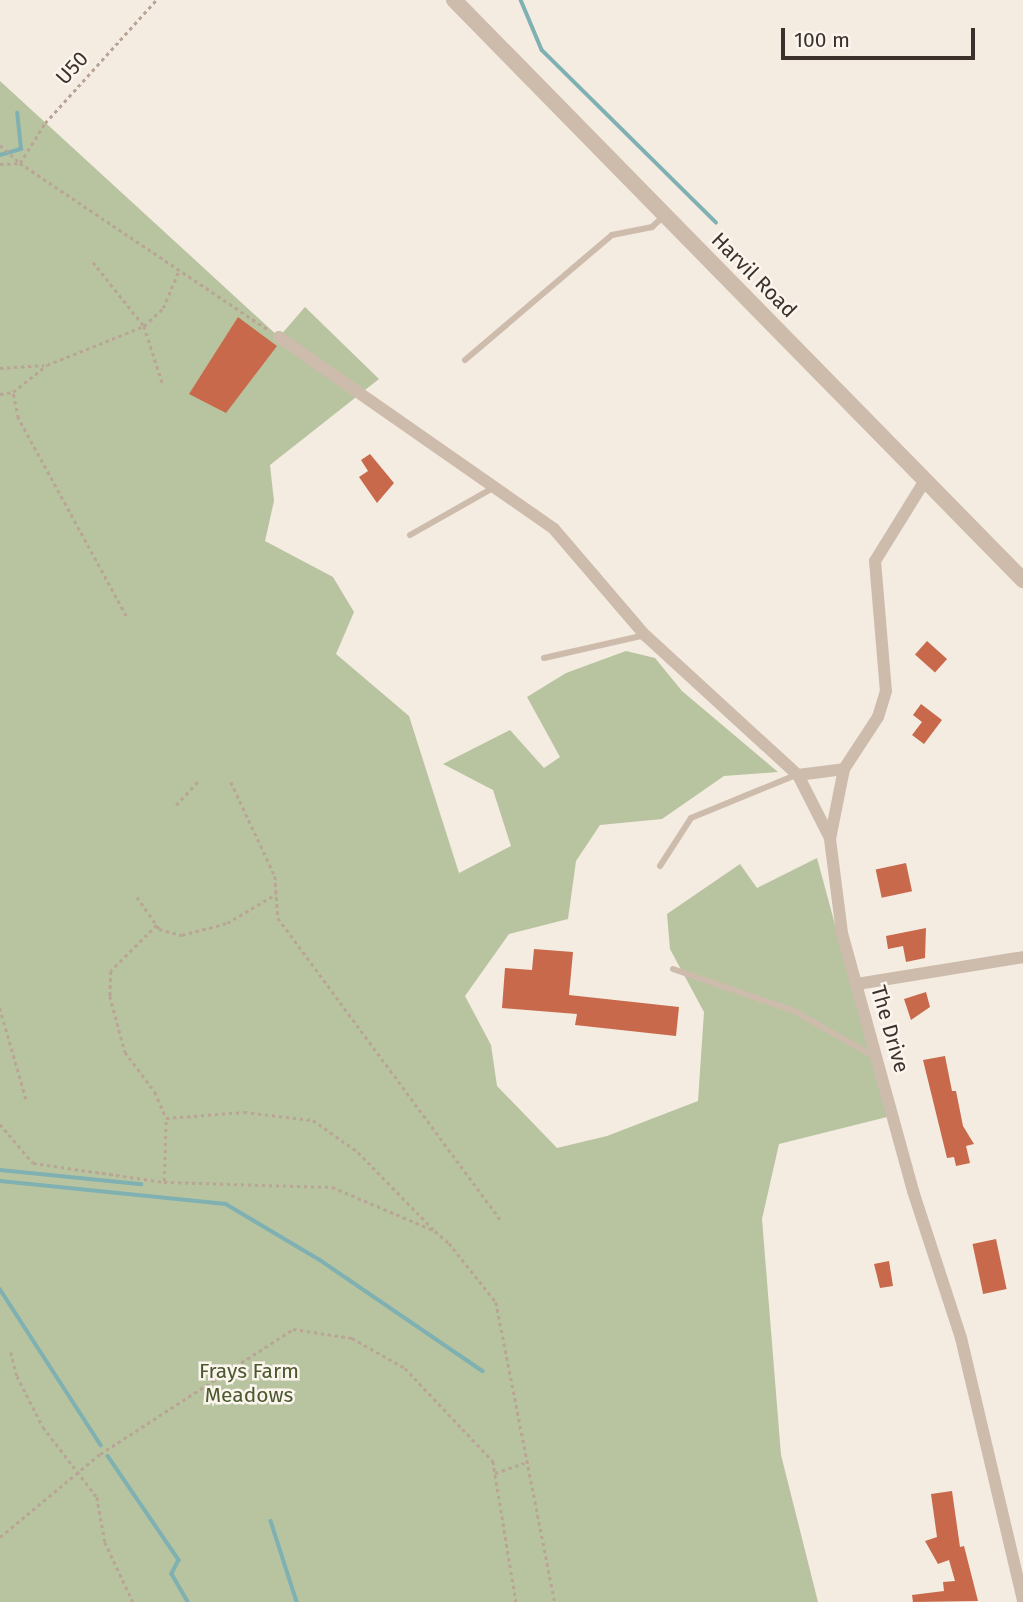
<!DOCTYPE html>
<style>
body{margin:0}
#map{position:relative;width:1023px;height:1602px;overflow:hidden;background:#f4ebe1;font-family:"Fira Sans",sans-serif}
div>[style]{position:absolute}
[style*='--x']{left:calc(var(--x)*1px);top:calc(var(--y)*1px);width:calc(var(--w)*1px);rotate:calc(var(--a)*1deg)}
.green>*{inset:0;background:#b8c4a0}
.stream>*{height:3.5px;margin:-1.75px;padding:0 1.75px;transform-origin:1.75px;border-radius:1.75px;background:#7fb0b2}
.building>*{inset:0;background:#c8694b;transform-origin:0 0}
.path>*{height:2.5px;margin-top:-1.25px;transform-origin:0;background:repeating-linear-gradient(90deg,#b9a596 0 3.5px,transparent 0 7px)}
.service>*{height:6px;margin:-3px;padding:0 3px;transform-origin:3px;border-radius:3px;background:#cdbbac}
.minor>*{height:12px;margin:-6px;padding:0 6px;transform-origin:6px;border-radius:6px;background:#cdbbac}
.tertiary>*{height:16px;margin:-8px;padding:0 8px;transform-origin:8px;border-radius:8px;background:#cdbbac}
span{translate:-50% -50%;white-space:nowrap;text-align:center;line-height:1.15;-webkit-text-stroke:5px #fbf5ee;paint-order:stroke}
.street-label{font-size:21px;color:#3b302b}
.park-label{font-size:21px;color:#4a5a2e}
.scale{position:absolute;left:781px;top:28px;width:194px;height:32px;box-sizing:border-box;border:4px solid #3b302b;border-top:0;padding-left:9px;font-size:21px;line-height:24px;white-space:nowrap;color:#3b302b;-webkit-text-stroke:5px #fbf5ee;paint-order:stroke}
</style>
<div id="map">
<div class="green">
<div style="clip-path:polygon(0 81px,279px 337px,305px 307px,379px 379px,270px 465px,274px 501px,265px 541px,333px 577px,354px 612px,336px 654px,409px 716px,459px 873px,511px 846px,493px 790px,443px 764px,510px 730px,544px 768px,560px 757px,527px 697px,566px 673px,626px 651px,655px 658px,682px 691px,778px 772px,724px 776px,662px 819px,600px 825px,576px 861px,568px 919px,509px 934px,465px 996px,491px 1045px,497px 1086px,557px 1148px,607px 1136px,698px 1101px,704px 1012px,670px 949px,667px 914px,740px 864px,757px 888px,817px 858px,887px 1117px,779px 1144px,762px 1219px,781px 1455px,818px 1602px,0 1602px)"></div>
</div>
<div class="stream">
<div style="--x:521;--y:0;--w:54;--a:67.2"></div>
<div style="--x:542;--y:50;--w:245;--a:44.7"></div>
<div style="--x:0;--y:155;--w:22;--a:-16"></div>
<div style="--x:21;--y:149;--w:36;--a:-96"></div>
<div style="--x:0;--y:1170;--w:142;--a:5.7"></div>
<div style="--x:0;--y:1181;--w:227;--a:5.8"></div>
<div style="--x:226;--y:1204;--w:109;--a:30.8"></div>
<div style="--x:320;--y:1260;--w:197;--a:34.3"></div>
<div style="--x:0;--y:1289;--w:186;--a:57.1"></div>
<div style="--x:108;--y:1456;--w:126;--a:55.7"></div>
<div style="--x:179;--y:1560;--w:16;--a:117"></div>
<div style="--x:172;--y:1574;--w:32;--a:60"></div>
<div style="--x:271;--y:1521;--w:85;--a:72.2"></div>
</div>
<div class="building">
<div style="clip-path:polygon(238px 317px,277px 346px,226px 413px,189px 394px)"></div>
<div style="clip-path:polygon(370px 454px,394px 483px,377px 503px,359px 477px,368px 471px,361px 460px)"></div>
<div style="left:927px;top:641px;width:27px;height:18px;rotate:42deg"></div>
<div style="clip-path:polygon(921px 704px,942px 720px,924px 744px,912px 735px,922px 722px,913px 715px)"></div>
<div style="left:906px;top:863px;width:29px;height:31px;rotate:78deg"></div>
<div style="clip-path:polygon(926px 928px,925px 958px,906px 962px,903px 946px,888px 949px,886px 936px)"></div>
<div style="clip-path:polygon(534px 949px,573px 952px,569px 995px,679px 1007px,676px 1036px,575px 1025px,577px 1014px,502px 1008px,505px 968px,532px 970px)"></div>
<div style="clip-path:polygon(926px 992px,930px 1007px,911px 1020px,904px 999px)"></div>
<div style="clip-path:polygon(945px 1056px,952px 1091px,956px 1091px,963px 1126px,974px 1144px,966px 1146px,970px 1163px,956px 1166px,954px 1157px,947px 1158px,923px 1060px)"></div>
<div style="left:996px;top:1239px;width:51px;height:24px;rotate:78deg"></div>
<div style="clip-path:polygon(889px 1261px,893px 1286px,880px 1288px,874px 1264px)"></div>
<div style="clip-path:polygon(952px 1491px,960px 1547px,964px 1546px,978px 1601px,913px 1602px,912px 1595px,944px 1591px,943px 1582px,955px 1581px,949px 1560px,938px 1564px,925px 1541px,937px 1537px,931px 1494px)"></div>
</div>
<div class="path">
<div style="--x:0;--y:145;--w:27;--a:42"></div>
<div style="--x:20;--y:163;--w:47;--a:-58"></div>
<div style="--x:45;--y:123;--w:166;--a:-47.9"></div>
<div style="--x:0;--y:164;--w:20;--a:-3"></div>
<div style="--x:20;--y:163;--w:301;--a:33.9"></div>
<div style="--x:93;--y:262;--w:82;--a:51.4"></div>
<div style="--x:144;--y:326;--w:62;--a:72.1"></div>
<div style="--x:0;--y:368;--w:44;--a:-3.9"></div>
<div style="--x:0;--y:394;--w:13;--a:-9"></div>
<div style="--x:126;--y:616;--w:226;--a:-118.6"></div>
<div style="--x:18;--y:418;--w:26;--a:-101"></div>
<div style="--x:13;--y:392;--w:43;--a:-38.5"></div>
<div style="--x:47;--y:365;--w:105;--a:-21.9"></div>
<div style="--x:144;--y:326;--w:26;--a:-43"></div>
<div style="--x:163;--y:308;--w:39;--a:-67"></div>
<div style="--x:231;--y:782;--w:104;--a:64.9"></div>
<div style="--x:275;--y:876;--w:42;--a:85.9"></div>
<div style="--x:278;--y:918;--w:375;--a:53.6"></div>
<div style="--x:176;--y:805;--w:34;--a:-47"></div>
<div style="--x:137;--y:897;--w:39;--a:55"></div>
<div style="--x:159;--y:929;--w:24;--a:15"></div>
<div style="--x:182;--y:935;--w:47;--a:-14.9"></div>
<div style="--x:227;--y:923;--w:57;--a:-30.6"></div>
<div style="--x:157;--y:925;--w:65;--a:135"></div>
<div style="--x:111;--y:971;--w:25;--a:92"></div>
<div style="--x:110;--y:996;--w:58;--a:75"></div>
<div style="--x:125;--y:1052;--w:50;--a:53.1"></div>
<div style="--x:155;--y:1092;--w:28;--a:67"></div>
<div style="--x:166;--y:1118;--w:78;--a:-4.4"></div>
<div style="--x:244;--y:1112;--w:69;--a:6.6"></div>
<div style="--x:313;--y:1120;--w:55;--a:35.4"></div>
<div style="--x:358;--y:1152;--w:109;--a:45.7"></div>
<div style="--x:0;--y:1008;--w:98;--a:74"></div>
<div style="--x:0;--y:1124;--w:51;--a:49.8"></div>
<div style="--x:33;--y:1163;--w:132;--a:8.3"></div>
<div style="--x:164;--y:1182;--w:168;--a:1.7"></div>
<div style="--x:332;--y:1187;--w:112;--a:23.1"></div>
<div style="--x:435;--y:1231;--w:18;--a:41"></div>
<div style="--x:449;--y:1243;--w:75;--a:51.5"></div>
<div style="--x:496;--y:1302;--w:306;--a:78.9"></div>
<div style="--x:164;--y:1181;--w:63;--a:-88.2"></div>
<div style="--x:11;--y:1352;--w:25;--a:76"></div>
<div style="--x:17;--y:1376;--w:57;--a:63"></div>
<div style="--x:43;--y:1427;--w:88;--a:52.4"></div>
<div style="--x:97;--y:1497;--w:46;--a:79.9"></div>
<div style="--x:105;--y:1542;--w:66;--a:65"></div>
<div style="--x:495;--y:1473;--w:31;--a:-19"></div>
<div style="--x:0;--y:1537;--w:130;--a:-39.7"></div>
<div style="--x:100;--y:1454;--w:230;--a:-32.9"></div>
<div style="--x:293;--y:1329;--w:60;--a:8.7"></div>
<div style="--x:352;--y:1338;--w:61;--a:29.5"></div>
<div style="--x:405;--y:1368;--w:128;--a:46.6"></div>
<div style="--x:493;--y:1461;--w:143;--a:80.7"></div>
</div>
<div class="service">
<div style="--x:465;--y:360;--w:193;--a:-40.4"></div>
<div style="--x:612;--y:235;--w:41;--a:-11.3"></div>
<div style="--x:652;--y:227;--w:16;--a:-43"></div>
<div style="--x:410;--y:535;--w:95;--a:-29.5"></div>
<div style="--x:544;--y:658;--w:104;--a:-12.8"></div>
<div style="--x:660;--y:866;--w:57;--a:-57.1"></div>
<div style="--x:691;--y:818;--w:113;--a:-22.3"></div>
<div style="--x:673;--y:969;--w:128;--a:19.1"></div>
<div style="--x:794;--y:1011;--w:93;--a:29.6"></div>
</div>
<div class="minor">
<div style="--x:279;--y:337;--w:335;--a:34.9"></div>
<div style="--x:554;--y:529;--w:140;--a:49.4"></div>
<div style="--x:645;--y:635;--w:207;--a:42.5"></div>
<div style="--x:798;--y:775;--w:71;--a:63.1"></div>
<div style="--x:924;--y:482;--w:93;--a:121.8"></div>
<div style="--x:875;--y:561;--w:130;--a:85.2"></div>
<div style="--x:886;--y:691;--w:27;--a:107"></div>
<div style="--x:878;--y:717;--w:62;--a:123.2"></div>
<div style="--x:844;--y:769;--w:71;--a:101.3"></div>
<div style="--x:830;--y:839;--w:95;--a:82.7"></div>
<div style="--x:842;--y:933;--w:268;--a:74.6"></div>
<div style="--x:913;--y:1191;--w:155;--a:71.9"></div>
<div style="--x:961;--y:1338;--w:269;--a:76.7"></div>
<div style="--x:798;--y:775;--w:46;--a:-7.4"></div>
<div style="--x:857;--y:984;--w:168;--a:-9.2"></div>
</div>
<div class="tertiary">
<div style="--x:454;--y:0;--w:813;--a:45.55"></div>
</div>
<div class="street-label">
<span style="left:72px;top:68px;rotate:-48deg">U50</span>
<span style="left:754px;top:275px;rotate:45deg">Harvil Road</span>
<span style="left:890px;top:1029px;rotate:74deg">The Drive</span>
</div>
<div class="park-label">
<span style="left:249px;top:1383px">Frays Farm<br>Meadows</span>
</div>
<div class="scale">100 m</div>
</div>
